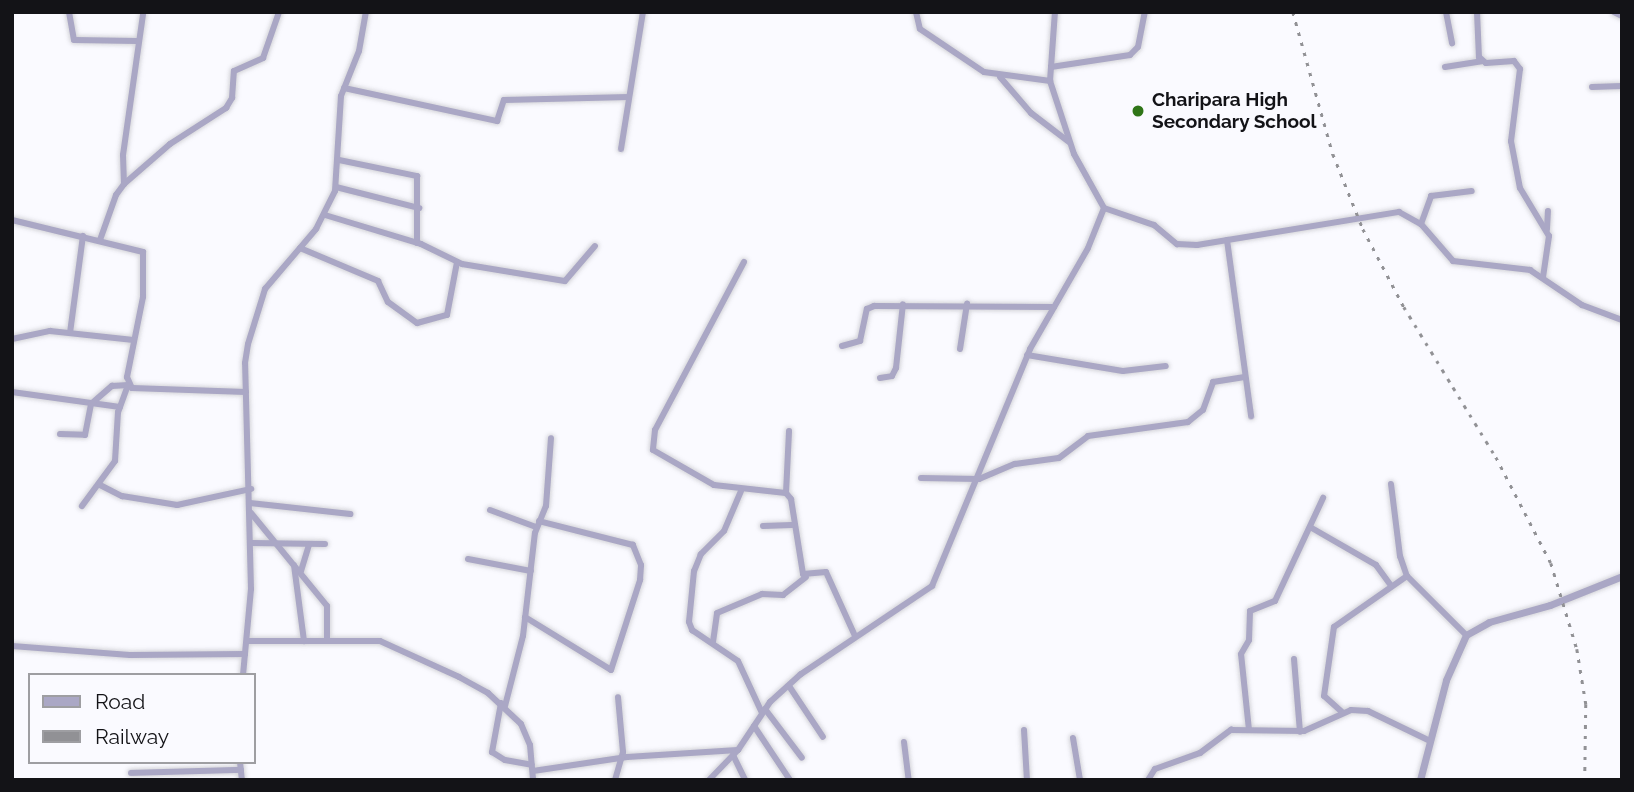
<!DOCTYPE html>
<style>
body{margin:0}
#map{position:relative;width:1634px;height:792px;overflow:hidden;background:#fafaff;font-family:Raleway,sans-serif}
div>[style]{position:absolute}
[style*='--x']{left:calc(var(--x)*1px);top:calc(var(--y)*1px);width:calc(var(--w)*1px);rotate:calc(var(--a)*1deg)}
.roads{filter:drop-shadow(0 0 2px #d5d5da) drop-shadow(0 0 2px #d5d5da)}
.minor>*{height:6px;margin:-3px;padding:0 3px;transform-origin:3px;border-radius:3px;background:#aaa7c5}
.tertiary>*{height:7px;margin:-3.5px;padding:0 3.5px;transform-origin:3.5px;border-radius:3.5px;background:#aaa7c5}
.rail>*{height:2.5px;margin-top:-1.25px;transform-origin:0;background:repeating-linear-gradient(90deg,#919195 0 3.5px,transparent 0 10.5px)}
.dots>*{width:19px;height:19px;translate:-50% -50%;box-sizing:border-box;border:4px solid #fafaff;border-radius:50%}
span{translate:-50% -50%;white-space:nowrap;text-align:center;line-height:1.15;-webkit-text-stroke:7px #fafaff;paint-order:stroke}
.poi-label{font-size:19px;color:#131317;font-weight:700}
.left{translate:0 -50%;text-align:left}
.frame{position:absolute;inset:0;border:14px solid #131317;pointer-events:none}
.legend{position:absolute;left:28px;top:673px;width:228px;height:91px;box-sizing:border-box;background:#fafaff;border:2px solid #9e9ea2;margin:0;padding:9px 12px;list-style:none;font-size:21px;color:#131317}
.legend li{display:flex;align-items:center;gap:14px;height:35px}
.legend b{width:35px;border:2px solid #9e9ea2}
</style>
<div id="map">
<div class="roads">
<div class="minor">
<div style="--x:69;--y:12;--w:28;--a:80"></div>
<div style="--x:74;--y:40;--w:63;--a:0.9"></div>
<div style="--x:916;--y:12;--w:17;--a:77"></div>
<div style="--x:920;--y:29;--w:77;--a:33.9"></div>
<div style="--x:984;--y:72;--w:67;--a:7.8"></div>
<div style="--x:1050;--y:81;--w:77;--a:71.8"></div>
<div style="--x:1074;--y:154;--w:62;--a:60.9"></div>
<div style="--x:1104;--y:208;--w:53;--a:18.8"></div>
<div style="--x:1154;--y:225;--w:30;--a:40"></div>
<div style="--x:1177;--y:244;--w:20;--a:3"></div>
<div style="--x:1197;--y:245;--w:205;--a:-9.3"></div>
<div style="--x:1399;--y:212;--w:25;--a:29"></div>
<div style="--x:1421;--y:224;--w:49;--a:49.1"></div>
<div style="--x:1453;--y:261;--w:78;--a:6.7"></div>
<div style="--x:1530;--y:270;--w:63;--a:33.9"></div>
<div style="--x:1582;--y:305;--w:43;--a:20.6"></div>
<div style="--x:1446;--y:12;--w:32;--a:79"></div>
<div style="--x:1477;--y:12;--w:45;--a:87.5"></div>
<div style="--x:1479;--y:57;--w:9;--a:41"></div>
<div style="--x:1486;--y:63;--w:28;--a:-4"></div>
<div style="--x:1514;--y:61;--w:10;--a:53"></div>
<div style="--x:1520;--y:69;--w:73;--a:97.1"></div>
<div style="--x:1511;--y:141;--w:48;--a:79.2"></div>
<div style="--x:1520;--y:188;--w:56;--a:58.9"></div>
<div style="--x:1549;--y:236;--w:41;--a:98.3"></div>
<div style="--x:1614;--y:12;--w:9;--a:27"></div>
<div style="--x:1051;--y:67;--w:80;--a:-8.6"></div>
<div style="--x:1130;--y:55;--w:11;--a:-45"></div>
<div style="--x:1138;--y:47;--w:36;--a:-79"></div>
<div style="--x:1445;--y:67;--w:37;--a:-9"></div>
<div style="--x:1000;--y:77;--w:48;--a:49.3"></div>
<div style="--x:1031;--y:113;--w:48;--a:37.3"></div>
<div style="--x:1050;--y:81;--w:69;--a:-85.9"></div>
<div style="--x:1592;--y:87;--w:30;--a:-2"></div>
<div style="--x:344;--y:88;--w:157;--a:12.2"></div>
<div style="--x:497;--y:121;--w:22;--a:-72"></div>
<div style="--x:504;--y:100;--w:125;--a:-1.4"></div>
<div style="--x:621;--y:149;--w:139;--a:-80.9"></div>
<div style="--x:339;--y:160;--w:80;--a:11.6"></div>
<div style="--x:417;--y:176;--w:67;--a:90"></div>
<div style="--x:124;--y:184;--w:29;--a:-92"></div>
<div style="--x:123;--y:155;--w:142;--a:-81.9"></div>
<div style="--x:336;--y:187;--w:86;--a:14.2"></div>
<div style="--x:325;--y:215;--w:100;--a:16.8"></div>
<div style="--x:421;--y:244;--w:46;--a:26"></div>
<div style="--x:462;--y:264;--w:104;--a:9.4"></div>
<div style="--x:565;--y:281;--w:46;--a:-49.4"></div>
<div style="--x:12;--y:220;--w:135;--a:13.7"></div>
<div style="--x:143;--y:252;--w:45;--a:90"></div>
<div style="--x:143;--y:297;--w:82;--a:101.3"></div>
<div style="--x:127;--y:377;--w:12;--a:66"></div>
<div style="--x:132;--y:388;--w:114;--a:2"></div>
<div style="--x:1421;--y:224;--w:30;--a:-70"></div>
<div style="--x:1431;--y:196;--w:41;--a:-7"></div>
<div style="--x:1547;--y:229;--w:18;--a:-87"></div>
<div style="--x:100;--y:240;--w:48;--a:-70.4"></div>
<div style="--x:116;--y:195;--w:14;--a:-54"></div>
<div style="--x:124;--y:184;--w:61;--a:-41"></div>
<div style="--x:170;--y:144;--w:67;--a:-32.7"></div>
<div style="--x:226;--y:108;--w:12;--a:-59"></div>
<div style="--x:232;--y:98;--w:27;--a:-86"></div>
<div style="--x:234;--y:71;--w:32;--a:-24"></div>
<div style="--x:263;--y:58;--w:49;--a:-70.8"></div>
<div style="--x:1227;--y:240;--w:178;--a:82.2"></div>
<div style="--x:300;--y:248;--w:85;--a:22.9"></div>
<div style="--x:378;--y:281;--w:23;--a:65"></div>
<div style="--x:388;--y:302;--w:36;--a:36"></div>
<div style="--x:417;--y:323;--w:31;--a:-15"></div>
<div style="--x:447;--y:315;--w:54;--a:-79.3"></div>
<div style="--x:744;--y:262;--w:190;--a:117.9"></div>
<div style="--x:655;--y:430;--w:20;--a:96"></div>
<div style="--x:653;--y:450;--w:70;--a:29.8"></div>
<div style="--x:714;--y:485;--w:72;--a:6.3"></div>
<div style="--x:786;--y:493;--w:8;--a:50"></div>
<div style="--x:791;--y:499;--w:76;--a:80.9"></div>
<div style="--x:803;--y:574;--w:23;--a:-5"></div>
<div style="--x:826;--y:572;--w:70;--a:65.6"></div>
<div style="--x:70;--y:333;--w:98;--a:-82.4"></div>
<div style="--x:12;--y:339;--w:39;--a:-12"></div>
<div style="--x:50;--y:331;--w:84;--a:6.1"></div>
<div style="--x:842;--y:346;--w:19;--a:-16"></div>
<div style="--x:860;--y:341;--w:33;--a:-78"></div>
<div style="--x:867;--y:309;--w:8;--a:-23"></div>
<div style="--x:874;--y:306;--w:180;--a:0.3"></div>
<div style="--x:960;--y:349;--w:46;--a:-81.2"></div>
<div style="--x:1027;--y:355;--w:97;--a:9.5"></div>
<div style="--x:1123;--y:371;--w:43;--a:-6.6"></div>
<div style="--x:880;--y:378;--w:12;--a:-9"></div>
<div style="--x:892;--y:376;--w:9;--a:-63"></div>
<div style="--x:896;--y:368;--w:64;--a:-83.8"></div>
<div style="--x:12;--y:392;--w:109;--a:7.9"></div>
<div style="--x:60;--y:434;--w:25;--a:2"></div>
<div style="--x:85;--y:435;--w:32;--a:-79"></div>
<div style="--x:91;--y:404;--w:28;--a:-41"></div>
<div style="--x:112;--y:386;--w:16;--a:-4"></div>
<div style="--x:128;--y:385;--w:29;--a:110"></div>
<div style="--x:118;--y:412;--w:49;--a:93.5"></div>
<div style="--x:115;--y:461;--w:56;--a:126.3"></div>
<div style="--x:921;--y:478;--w:58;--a:1"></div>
<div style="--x:979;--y:479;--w:39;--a:-23"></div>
<div style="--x:1015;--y:464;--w:44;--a:-7.8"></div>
<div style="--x:1059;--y:458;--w:36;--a:-37"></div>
<div style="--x:1088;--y:436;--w:101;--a:-8"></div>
<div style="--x:1188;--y:422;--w:19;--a:-39"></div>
<div style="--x:1203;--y:410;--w:30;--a:-70"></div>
<div style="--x:1213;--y:382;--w:32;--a:-9"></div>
<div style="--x:1391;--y:484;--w:73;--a:82.9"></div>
<div style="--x:1400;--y:556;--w:21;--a:71"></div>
<div style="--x:1407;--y:576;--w:83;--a:45"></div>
<div style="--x:100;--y:485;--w:25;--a:27"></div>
<div style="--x:122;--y:496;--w:56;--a:9.3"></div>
<div style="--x:177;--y:505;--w:76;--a:-12.2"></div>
<div style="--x:741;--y:491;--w:43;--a:113"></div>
<div style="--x:724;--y:531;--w:33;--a:135"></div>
<div style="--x:701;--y:554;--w:18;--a:112"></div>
<div style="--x:694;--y:571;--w:51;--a:95.6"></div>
<div style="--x:689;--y:622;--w:9;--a:69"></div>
<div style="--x:692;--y:630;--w:55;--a:34"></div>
<div style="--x:738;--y:661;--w:57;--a:65.2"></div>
<div style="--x:786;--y:493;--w:62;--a:-87.2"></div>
<div style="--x:250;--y:503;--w:101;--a:6.3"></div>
<div style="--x:490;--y:510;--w:49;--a:20.3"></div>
<div style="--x:251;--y:513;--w:120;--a:50.7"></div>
<div style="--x:327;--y:606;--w:35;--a:90"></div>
<div style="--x:763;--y:526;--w:29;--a:-2"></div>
<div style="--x:1310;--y:527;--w:76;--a:29.9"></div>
<div style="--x:1376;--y:565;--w:26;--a:54"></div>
<div style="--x:251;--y:543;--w:74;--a:0.8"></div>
<div style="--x:468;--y:559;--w:64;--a:10.8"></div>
<div style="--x:294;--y:565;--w:77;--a:82.5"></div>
<div style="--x:301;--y:571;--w:28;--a:-73"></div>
<div style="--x:525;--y:617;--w:101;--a:31.6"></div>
<div style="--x:611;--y:670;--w:95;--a:-72.1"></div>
<div style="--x:640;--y:580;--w:15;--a:-86"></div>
<div style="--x:641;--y:565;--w:22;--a:-112"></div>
<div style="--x:633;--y:545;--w:97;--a:-165.7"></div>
<div style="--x:247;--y:641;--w:133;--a:0"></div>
<div style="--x:380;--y:641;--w:87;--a:24.5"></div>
<div style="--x:459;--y:677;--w:33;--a:29"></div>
<div style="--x:488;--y:693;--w:45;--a:43.2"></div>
<div style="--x:521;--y:724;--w:23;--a:67"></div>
<div style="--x:530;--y:745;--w:35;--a:85"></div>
<div style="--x:713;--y:642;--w:29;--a:-82"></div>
<div style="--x:717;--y:613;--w:49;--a:-22.9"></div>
<div style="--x:762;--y:594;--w:21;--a:3"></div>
<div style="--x:783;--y:595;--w:29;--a:-38"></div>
<div style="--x:12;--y:646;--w:118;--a:4.4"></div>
<div style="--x:130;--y:655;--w:115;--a:-0.5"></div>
<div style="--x:1294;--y:659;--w:73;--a:85.3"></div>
<div style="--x:243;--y:675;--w:86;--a:-84.7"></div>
<div style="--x:251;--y:589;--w:226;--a:-91.5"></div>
<div style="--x:245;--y:363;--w:19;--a:-81"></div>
<div style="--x:248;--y:344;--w:58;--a:-72.8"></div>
<div style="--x:265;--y:289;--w:79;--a:-49.6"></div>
<div style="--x:316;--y:229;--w:42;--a:-63.4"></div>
<div style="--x:335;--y:191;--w:95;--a:-86.4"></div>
<div style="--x:341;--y:96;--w:48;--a:-68.2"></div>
<div style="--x:359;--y:51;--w:40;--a:-80"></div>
<div style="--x:789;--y:686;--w:61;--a:56.3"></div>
<div style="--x:501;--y:703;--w:50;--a:100.4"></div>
<div style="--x:492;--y:752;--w:15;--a:32"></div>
<div style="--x:505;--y:760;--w:27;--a:10"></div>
<div style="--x:505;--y:706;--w:72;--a:-75.6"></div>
<div style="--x:523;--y:636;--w:104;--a:-83.4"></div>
<div style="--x:535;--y:533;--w:29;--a:-68"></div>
<div style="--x:546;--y:506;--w:68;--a:-85.8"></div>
<div style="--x:765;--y:709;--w:61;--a:52.9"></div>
<div style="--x:1342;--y:712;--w:24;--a:-138"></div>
<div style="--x:1324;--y:696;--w:70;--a:-81.8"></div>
<div style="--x:1334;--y:627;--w:89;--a:-34.9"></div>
<div style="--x:754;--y:726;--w:65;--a:56.3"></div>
<div style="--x:1024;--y:730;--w:50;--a:86.6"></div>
<div style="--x:1249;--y:730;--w:76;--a:-96"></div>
<div style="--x:1241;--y:654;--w:16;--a:-60"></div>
<div style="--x:1249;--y:640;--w:29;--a:-88"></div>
<div style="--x:1250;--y:611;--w:27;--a:-22"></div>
<div style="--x:1275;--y:601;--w:114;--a:-65"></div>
<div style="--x:1073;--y:738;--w:43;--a:80.5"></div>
<div style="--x:904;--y:742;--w:38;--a:83"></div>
<div style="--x:733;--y:755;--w:28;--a:64"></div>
<div style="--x:240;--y:762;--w:18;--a:84"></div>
<div style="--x:533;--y:771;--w:95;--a:-8.5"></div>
<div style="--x:627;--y:757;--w:111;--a:-3.6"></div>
<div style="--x:131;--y:773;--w:110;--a:-1.6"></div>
<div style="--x:615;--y:780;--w:29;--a:-74"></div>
<div style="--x:623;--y:752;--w:55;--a:-95.2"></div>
<div style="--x:709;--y:780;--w:42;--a:-46"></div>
<div style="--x:738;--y:750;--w:58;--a:-56.3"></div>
<div style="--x:770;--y:702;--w:42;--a:-42.1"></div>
<div style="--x:801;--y:674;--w:158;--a:-33.9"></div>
<div style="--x:932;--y:586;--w:256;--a:-67.5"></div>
<div style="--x:1030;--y:349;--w:116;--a:-60.1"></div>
<div style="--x:1088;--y:248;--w:43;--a:-68.2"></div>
<div style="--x:1148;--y:780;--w:13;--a:-58"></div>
<div style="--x:1155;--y:769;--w:48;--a:-19.6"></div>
<div style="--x:1200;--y:753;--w:39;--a:-37"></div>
<div style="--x:1231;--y:730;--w:73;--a:0.8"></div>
<div style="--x:1304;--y:731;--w:51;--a:-24.1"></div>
<div style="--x:1351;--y:710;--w:17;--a:3"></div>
<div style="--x:1368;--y:711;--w:69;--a:25.8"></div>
</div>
<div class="tertiary">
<div style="--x:1420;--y:780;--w:103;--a:-75.4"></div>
<div style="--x:1446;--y:680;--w:49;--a:-66"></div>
<div style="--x:1466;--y:635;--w:26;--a:-29"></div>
<div style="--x:1489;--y:622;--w:63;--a:-15.6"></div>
<div style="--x:1550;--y:605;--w:78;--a:-21.9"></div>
</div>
</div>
<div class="rail">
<div style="--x:1293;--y:12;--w:148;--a:74.3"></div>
<div style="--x:1333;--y:154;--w:81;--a:68.2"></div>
<div style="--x:1363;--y:229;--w:88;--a:62.3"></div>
<div style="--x:1404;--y:307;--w:176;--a:58.5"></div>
<div style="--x:1496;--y:457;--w:119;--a:62.6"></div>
<div style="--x:1551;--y:563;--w:90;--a:73.2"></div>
<div style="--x:1577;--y:649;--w:56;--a:80.7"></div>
<div style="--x:1586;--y:704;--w:76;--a:90.8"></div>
</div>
<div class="dots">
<div style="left:1138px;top:111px;background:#2f7518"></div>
</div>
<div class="poi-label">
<span class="left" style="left:1152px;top:111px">Charipara High<br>Secondary School</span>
</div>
<div class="frame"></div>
<ul class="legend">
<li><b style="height:9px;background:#aaa7c5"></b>Road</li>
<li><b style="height:9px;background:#919195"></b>Railway</li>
</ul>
</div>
